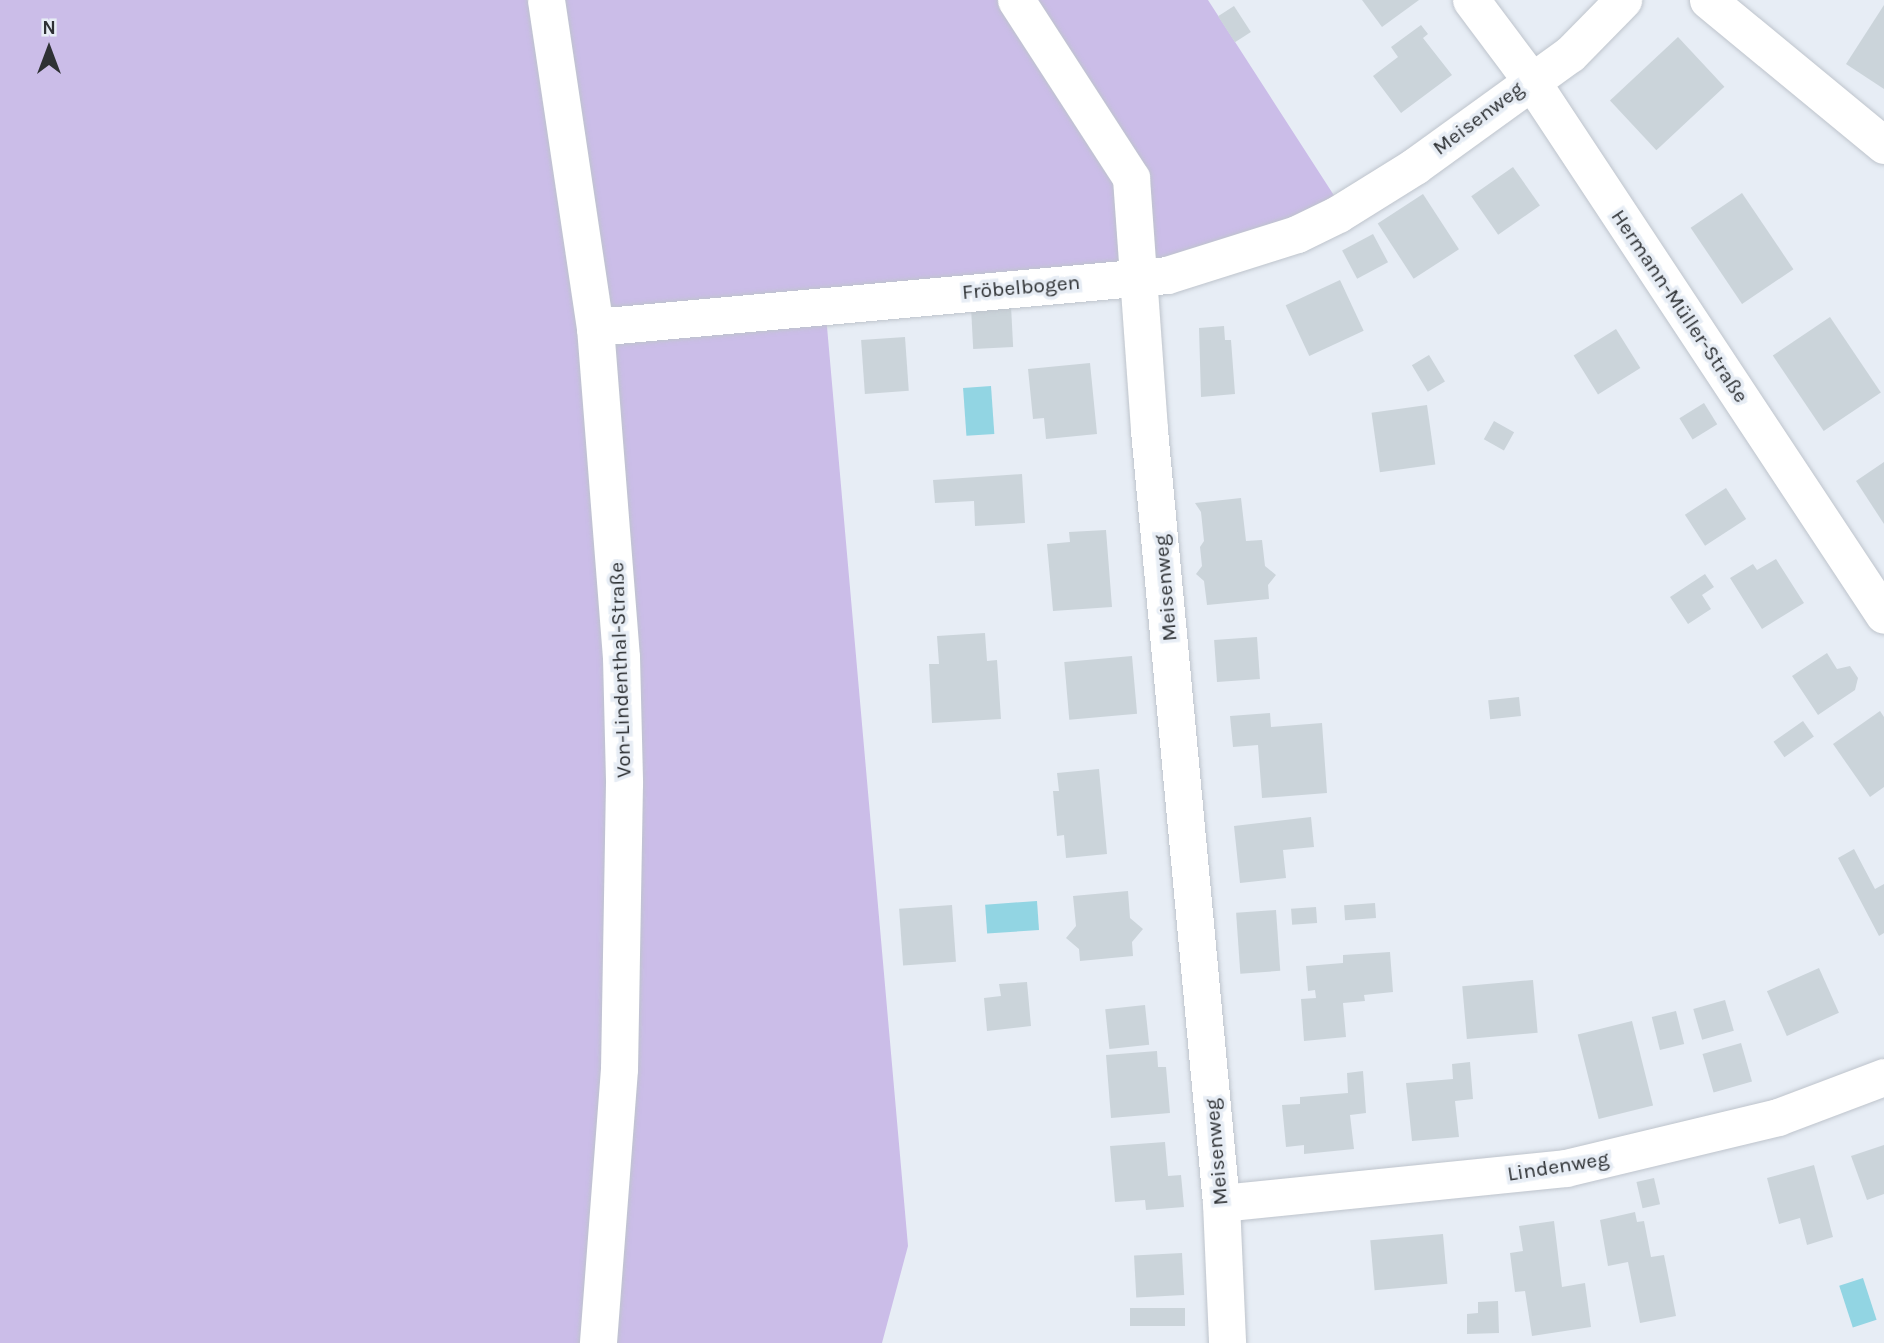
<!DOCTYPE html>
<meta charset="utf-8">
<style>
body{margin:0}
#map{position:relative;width:1884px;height:1343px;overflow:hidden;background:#e7edf5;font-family:Karla,sans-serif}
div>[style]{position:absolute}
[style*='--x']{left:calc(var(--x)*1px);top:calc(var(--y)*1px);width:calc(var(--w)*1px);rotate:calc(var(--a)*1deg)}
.green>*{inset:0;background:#cbbde8}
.water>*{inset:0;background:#92d5e3;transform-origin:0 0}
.building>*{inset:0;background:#cbd4da;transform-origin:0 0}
.roads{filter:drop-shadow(0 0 2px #bec4cc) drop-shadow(0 0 2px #bec4cc)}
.street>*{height:37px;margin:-18.5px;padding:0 18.5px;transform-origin:18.5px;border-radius:18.5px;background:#fff}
span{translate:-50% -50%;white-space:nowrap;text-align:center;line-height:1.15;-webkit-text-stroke:7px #e7edf5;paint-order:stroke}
.street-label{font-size:21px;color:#2e3134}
.north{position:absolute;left:14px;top:14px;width:70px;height:70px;-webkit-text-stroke:5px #e7edf5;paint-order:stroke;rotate:0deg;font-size:19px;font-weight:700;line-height:28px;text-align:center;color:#2e3134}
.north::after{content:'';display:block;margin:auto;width:24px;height:32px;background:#2e3134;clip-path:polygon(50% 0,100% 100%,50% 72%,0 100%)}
</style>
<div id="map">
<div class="green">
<div style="clip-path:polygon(0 0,1208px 0,1335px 197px,1167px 275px,825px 304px,908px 1246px,882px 1343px,0 1343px)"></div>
</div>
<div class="water">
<div style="left:991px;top:386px;width:48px;height:28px;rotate:86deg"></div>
<div style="left:1037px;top:901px;width:29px;height:52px;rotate:86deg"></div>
<div style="left:1863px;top:1278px;width:44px;height:25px;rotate:72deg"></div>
</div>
<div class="building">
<div style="clip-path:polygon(1362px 0,1419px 0,1382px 27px)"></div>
<div style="clip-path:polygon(1884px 5px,1884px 89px,1846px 64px)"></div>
<div style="left:1234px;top:6px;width:31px;height:19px;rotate:57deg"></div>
<div style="clip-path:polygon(1421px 25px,1428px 34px,1423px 38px,1452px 75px,1401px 113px,1373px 76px,1398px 57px,1391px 47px)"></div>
<div style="left:1678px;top:37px;width:68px;height:93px;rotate:47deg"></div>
<div style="left:1513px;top:167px;width:47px;height:51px;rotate:55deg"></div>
<div style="left:1742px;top:193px;width:92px;height:62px;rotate:56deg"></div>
<div style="left:1423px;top:194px;width:66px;height:54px;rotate:57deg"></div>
<div style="left:1373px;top:234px;width:32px;height:35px;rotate:62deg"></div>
<div style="left:1340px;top:280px;width:56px;height:60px;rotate:65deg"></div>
<div style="left:1011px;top:306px;width:41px;height:40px;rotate:87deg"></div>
<div style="left:1830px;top:317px;width:91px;height:69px;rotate:56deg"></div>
<div style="clip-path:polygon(1224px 326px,1225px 340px,1231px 340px,1235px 394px,1201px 397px,1199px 328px)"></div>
<div style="left:1616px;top:329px;width:46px;height:50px;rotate:58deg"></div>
<div style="left:905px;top:337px;width:54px;height:44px;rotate:86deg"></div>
<div style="left:1429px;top:355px;width:31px;height:20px;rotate:59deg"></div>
<div style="clip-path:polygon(1090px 363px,1097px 434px,1046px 439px,1044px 418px,1033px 419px,1028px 369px)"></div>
<div style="left:1704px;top:403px;width:25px;height:29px;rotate:58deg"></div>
<div style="left:1427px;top:405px;width:60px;height:56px;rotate:82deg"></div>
<div style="left:1494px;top:421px;width:23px;height:21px;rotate:29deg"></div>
<div style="clip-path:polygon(1884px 462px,1884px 524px,1856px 481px)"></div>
<div style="clip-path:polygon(1022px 474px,1025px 523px,975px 526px,974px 501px,935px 503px,933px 480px)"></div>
<div style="left:1726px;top:488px;width:37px;height:49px;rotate:57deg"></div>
<div style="clip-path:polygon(1241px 498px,1246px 541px,1262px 540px,1265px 566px,1276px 575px,1268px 585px,1269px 599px,1207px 605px,1204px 581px,1196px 574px,1202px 566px,1200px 547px,1204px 541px,1201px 512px,1195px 503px)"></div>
<div style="clip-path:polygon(1106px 530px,1112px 607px,1053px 611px,1047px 544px,1070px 542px,1069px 532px)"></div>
<div style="clip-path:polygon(1776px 559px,1804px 603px,1762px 629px,1730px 578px,1753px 564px,1757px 570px)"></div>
<div style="clip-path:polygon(1705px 574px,1714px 587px,1702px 595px,1711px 609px,1688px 624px,1670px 597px)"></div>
<div style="clip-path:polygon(985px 633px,987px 661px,997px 660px,1001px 719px,932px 723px,929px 664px,939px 664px,937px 636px)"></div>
<div style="left:1257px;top:637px;width:42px;height:43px;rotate:86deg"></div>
<div style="clip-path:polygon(1827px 653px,1837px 669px,1850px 666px,1858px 678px,1855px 690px,1818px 715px,1792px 676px)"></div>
<div style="left:1132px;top:656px;width:58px;height:68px;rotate:85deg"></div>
<div style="left:1519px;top:697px;width:19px;height:31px;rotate:84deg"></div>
<div style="clip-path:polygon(1880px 711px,1884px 717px,1884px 787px,1870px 797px,1833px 744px)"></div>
<div style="clip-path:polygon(1270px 713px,1271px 727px,1322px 723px,1327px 793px,1262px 798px,1258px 745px,1233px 747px,1230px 716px)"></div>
<div style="left:1803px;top:721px;width:19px;height:36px;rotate:55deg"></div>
<div style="clip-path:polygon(1099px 769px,1107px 854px,1066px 858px,1064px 835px,1057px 836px,1053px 791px,1059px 791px,1057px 773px)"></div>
<div style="clip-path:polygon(1311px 817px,1314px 847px,1283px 850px,1286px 878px,1240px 883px,1234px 826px)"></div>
<div style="clip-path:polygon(1854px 849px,1875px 889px,1884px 884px,1884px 933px,1879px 936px,1838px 858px)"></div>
<div style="clip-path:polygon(1128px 891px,1130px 918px,1143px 929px,1132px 942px,1133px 956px,1080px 961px,1079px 949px,1066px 938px,1076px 926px,1073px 896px)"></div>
<div style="left:1375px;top:903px;width:15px;height:31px;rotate:86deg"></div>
<div style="left:952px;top:905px;width:57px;height:53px;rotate:86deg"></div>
<div style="left:1316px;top:907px;width:16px;height:25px;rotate:86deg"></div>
<div style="left:1276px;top:910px;width:61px;height:40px;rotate:86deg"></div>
<div style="clip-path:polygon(1390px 952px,1393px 992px,1364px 995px,1365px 1001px,1343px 1003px,1346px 1037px,1304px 1041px,1301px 999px,1316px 998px,1315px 990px,1308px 991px,1306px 966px,1343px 963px,1343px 955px)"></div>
<div style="left:1819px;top:968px;width:49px;height:57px;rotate:66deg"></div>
<div style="left:1533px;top:980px;width:53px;height:71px;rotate:85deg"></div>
<div style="clip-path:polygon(1027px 982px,1031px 1026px,987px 1031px,984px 998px,1001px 996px,999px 984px)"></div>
<div style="left:1725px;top:1000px;width:32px;height:33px;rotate:74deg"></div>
<div style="left:1145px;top:1005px;width:40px;height:40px;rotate:84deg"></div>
<div style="left:1676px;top:1011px;width:34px;height:25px;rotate:76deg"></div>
<div style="left:1632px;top:1021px;width:87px;height:56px;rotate:76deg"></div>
<div style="left:1741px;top:1043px;width:40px;height:40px;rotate:74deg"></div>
<div style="clip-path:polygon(1157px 1051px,1158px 1067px,1166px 1067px,1170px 1113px,1111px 1118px,1106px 1055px)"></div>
<div style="clip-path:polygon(1470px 1062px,1473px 1099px,1455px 1101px,1459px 1137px,1412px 1141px,1406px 1083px,1453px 1079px,1452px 1064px)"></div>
<div style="clip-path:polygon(1363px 1071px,1366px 1113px,1350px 1115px,1354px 1149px,1304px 1154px,1304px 1145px,1286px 1147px,1282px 1105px,1300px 1104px,1300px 1097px,1348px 1093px,1347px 1073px)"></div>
<div style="clip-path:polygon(1165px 1142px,1168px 1176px,1181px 1175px,1184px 1207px,1146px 1210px,1145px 1200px,1115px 1202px,1110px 1146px)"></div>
<div style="clip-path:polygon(1884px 1145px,1884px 1194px,1867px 1200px,1851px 1156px)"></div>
<div style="clip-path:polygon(1814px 1165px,1833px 1237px,1807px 1245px,1800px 1218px,1779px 1224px,1767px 1178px)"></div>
<div style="left:1654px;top:1178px;width:27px;height:18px;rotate:77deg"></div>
<div style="clip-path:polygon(1635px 1212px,1637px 1222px,1644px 1221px,1651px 1257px,1664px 1255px,1676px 1316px,1640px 1323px,1628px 1262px,1608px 1266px,1600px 1220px)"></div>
<div style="clip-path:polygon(1554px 1221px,1562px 1287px,1585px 1283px,1591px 1327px,1532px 1336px,1525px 1291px,1515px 1292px,1510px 1253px,1523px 1251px,1519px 1226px)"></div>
<div style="left:1443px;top:1234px;width:50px;height:73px;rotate:85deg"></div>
<div style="left:1182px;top:1253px;width:42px;height:48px;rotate:87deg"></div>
<div style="clip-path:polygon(1498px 1301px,1499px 1333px,1467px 1334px,1467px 1314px,1478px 1313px,1478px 1302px)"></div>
<div style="left:1185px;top:1308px;width:18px;height:55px;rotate:90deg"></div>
</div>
<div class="roads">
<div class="street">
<div style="--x:546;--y:0;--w:331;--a:81.5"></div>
<div style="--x:595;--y:327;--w:331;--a:85.5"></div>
<div style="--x:621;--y:657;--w:126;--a:88.6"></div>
<div style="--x:624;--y:783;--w:286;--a:91"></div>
<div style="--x:619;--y:1069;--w:275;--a:94.4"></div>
<div style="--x:1016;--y:0;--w:212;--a:57.1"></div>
<div style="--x:1131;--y:178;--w:253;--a:85.9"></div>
<div style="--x:1149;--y:430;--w:776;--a:84.68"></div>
<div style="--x:1221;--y:1203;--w:140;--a:87.5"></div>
<div style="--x:1471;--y:0;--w:99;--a:53.2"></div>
<div style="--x:1530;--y:79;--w:642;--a:56.56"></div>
<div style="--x:1708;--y:0;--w:228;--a:39.5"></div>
<div style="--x:595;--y:327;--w:574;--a:-5.19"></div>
<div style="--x:1167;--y:275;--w:136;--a:-17.5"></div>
<div style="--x:1297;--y:234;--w:46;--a:-26"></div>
<div style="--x:1338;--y:214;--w:91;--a:-31.9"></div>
<div style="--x:1415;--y:166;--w:191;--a:-35.9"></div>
<div style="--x:1570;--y:54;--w:76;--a:-45.5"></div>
<div style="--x:1221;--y:1203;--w:347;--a:-5.8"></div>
<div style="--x:1566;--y:1168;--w:218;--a:-13.5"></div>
<div style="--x:1778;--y:1117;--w:113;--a:-20.7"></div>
</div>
</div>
<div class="street-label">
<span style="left:1478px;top:118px;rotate:-37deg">Meisenweg</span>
<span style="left:1021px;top:287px;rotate:-5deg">Fröbelbogen</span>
<span style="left:1680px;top:306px;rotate:56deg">Hermann-Müller-Straße</span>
<span style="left:1165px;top:588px;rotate:-95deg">Meisenweg</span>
<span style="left:620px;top:670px;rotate:-92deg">Von-Lindenthal-Straße</span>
<span style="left:1216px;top:1152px;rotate:-95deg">Meisenweg</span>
<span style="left:1558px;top:1166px;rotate:-9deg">Lindenweg</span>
</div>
<div class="north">N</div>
</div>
